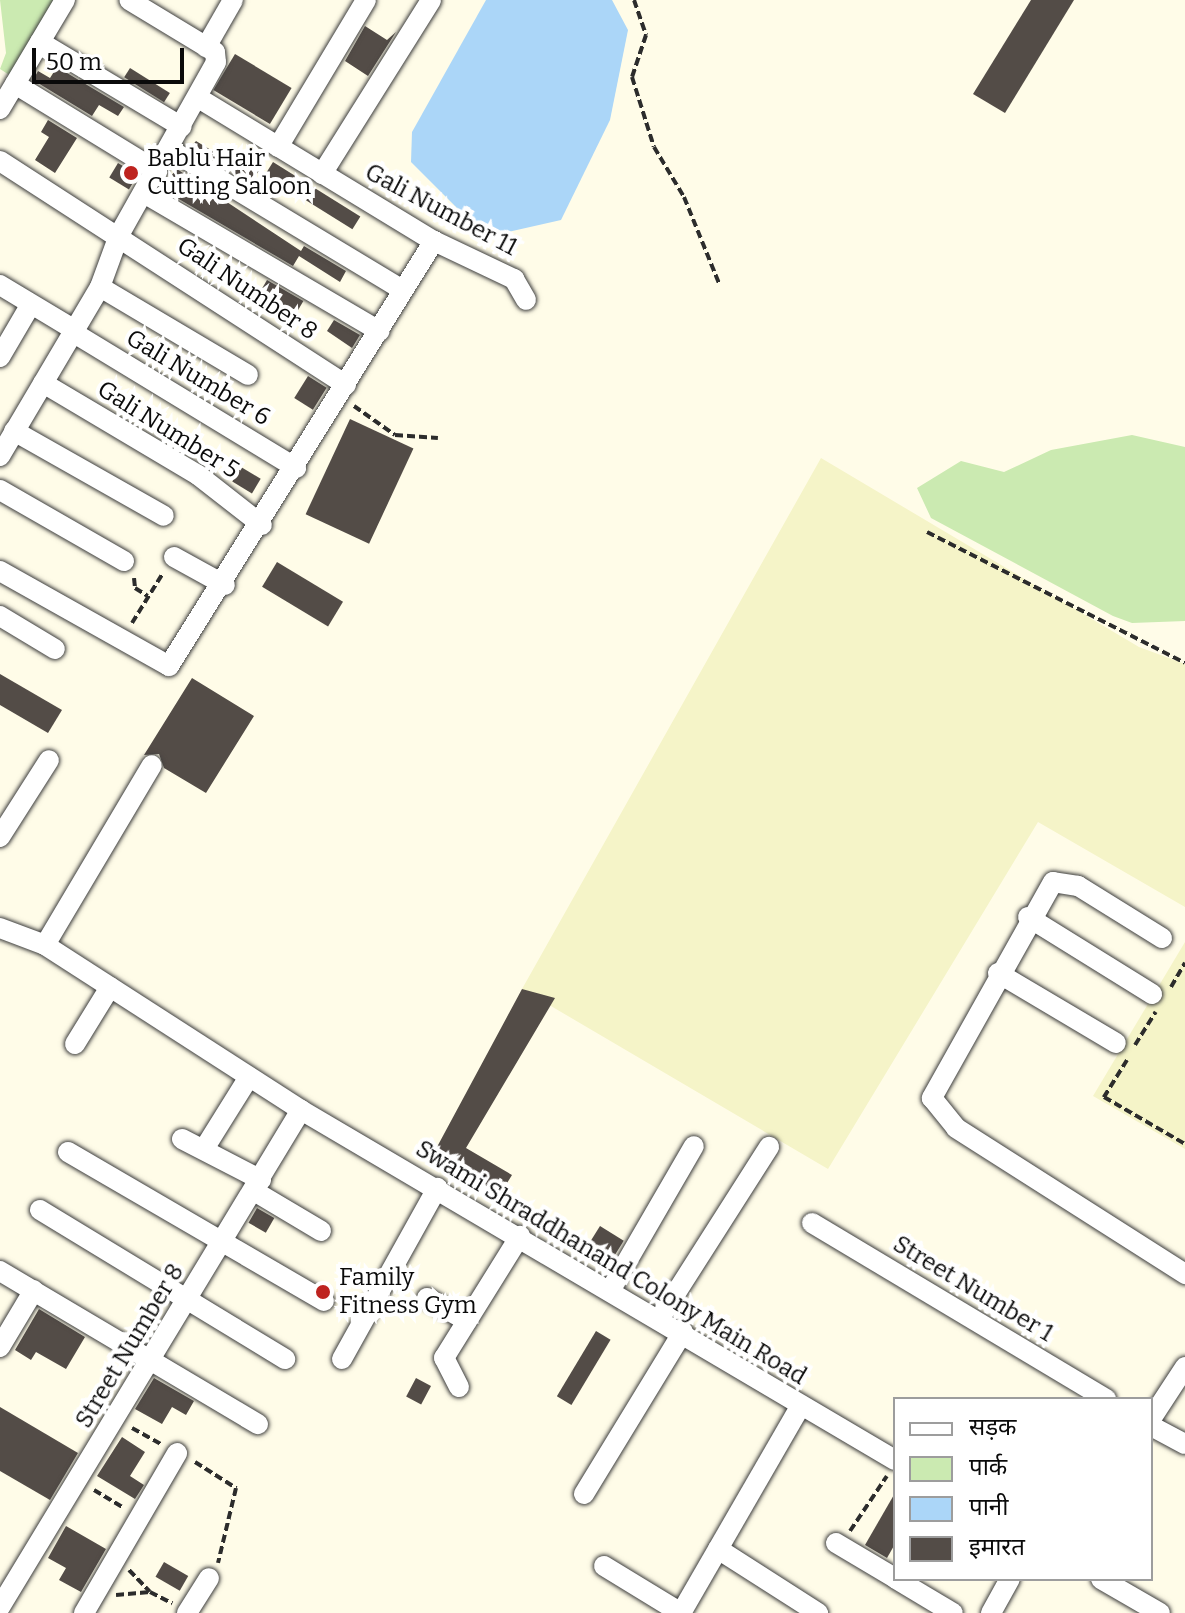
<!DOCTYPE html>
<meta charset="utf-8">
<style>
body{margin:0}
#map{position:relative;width:1185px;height:1613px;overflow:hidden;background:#fffce8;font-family:Bitter,"Noto Sans Devanagari",serif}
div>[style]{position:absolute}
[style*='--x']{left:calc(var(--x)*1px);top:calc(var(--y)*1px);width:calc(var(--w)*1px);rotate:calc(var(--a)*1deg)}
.farmland>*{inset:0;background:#f5f4c8}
.green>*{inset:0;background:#cbeab1}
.water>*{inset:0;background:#abd6f8}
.building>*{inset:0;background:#534c47;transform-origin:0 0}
.path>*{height:4px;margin-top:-2px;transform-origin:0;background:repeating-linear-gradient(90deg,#2c2c2c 0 8px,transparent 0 12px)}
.roads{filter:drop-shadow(0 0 2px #3d3d3d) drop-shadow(0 0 2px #3d3d3d)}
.minor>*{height:20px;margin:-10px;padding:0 10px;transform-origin:10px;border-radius:10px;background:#fff}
.dots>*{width:22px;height:22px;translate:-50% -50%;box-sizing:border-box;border:4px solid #fff;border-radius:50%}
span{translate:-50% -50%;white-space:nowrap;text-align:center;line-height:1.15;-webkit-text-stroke:8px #fff;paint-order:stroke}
.poi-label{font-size:24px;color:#0a0a0a}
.left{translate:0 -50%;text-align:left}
.street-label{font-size:24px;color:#0a0a0a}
.legend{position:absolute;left:893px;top:1397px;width:260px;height:184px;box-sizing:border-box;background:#fff;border:2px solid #9d9d9d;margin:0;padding:10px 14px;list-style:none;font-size:24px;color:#0a0a0a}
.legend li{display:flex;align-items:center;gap:16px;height:40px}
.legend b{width:40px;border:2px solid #9d9d9d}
.scale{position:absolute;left:32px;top:48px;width:152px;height:36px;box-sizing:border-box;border:4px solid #0a0a0a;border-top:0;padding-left:10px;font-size:24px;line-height:28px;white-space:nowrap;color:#0a0a0a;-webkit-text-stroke:6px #fff;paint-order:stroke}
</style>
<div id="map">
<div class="farmland">
<div style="clip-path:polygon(821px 458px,1139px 647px,1185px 664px,1185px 907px,1038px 822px,828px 1169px,522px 989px)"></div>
<div style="clip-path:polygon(1185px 942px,1185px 1149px,1093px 1096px)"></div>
</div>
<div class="green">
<div style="clip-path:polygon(0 0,57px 0,11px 76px,0 69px,6px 53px)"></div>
<div style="clip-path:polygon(1132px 435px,1185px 447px,1185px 621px,1132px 623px,1113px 616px,931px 518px,917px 488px,961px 461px,1004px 472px,1051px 450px)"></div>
</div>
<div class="water">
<div style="clip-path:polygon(486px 0,612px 0,628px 30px,610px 120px,561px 220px,486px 237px,411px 162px,412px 132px)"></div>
</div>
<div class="building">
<div style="clip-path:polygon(1031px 0,1074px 0,1005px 113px,973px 94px)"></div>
<div style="clip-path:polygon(365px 26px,387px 40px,396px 32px,368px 76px,345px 61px)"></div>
<div style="left:235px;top:54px;width:66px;height:42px;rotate:31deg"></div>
<div style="clip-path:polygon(57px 67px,124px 107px,118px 116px,99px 105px,92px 116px,33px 80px,38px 71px,50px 78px)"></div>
<div style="left:130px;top:68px;width:47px;height:11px;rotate:32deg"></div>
<div style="clip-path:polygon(48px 120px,77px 138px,55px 173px,35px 160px,49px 137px,41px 132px)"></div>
<div style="clip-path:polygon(196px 141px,234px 164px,239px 156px,260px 169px,251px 183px,191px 147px)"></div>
<div style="left:273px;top:162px;width:103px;height:15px;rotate:32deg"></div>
<div style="left:118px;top:163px;width:23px;height:17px;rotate:31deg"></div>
<div style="clip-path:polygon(177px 169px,301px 251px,304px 246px,346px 271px,340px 282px,299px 256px,293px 266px,160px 188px)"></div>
<div style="left:267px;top:280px;width:42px;height:14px;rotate:30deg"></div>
<div style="clip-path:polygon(334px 320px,360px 335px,352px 348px,327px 331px)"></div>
<div style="left:308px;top:376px;width:22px;height:26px;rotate:32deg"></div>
<div style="left:350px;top:419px;width:70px;height:105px;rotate:25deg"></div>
<div style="left:241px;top:467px;width:23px;height:17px;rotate:31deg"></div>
<div style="left:277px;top:562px;width:77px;height:29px;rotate:31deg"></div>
<div style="clip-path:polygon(0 674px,62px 710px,48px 733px,0 705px)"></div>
<div style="clip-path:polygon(192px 678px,254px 716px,206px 793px,164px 768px,159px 754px,144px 755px)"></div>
<div style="clip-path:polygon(522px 989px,555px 998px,466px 1148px,512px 1175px,497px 1199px,430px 1160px)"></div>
<div style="left:257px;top:1208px;width:20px;height:17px;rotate:30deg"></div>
<div style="left:600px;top:1226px;width:28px;height:31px;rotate:32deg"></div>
<div style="clip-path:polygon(39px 1309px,85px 1337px,66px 1369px,36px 1352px,31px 1360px,15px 1350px)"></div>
<div style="left:596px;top:1331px;width:17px;height:76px;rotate:31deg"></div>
<div style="clip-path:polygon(154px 1378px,194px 1401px,186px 1415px,172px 1407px,162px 1424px,135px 1409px)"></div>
<div style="left:416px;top:1378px;width:17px;height:21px;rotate:28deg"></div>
<div style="clip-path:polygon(0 1407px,78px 1453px,50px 1500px,0 1471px)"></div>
<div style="clip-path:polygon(122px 1437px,145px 1452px,130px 1476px,144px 1485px,135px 1499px,97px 1476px)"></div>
<div style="clip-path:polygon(895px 1493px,895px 1544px,887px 1558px,865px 1545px)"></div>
<div style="clip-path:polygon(66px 1526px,106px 1549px,81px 1592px,59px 1580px,66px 1568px,48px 1558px)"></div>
<div style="left:164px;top:1562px;width:28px;height:17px;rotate:30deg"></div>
</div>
<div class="path">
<div style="--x:634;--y:0;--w:37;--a:71"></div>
<div style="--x:646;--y:35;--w:44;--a:108.4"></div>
<div style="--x:632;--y:77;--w:73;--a:72.6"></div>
<div style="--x:654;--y:147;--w:58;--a:59"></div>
<div style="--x:684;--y:197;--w:93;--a:67.9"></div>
<div style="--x:354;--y:406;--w:50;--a:35.3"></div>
<div style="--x:395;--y:435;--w:43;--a:4"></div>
<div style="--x:927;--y:532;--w:289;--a:26.9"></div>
<div style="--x:134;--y:578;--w:10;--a:84"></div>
<div style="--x:135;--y:588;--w:15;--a:32"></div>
<div style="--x:132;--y:623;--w:59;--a:-58.2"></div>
<div style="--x:1171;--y:987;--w:28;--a:-60"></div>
<div style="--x:1135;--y:1045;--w:39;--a:-58"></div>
<div style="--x:1127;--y:1060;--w:44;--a:121.9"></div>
<div style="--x:1104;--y:1097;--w:94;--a:30.1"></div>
<div style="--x:132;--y:1428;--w:35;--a:29"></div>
<div style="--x:195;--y:1462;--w:49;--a:32.4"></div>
<div style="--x:236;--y:1488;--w:77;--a:103.5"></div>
<div style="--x:94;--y:1490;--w:35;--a:31"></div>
<div style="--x:850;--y:1531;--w:66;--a:-56.1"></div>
<div style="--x:129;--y:1570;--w:30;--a:46"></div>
<div style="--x:116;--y:1595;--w:34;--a:-5"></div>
<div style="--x:150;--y:1592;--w:25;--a:27"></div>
</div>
<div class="roads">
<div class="minor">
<div style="--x:40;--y:42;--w:165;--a:30.9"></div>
<div style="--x:206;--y:47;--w:54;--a:-60.1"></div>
<div style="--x:15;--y:84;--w:167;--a:31.5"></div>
<div style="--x:200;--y:99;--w:274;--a:31.3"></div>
<div style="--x:434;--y:241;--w:89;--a:25.4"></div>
<div style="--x:514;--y:279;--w:24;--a:60"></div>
<div style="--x:0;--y:109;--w:127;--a:-59.2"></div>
<div style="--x:278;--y:147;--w:171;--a:-59.1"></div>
<div style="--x:169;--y:149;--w:273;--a:31.1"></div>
<div style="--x:0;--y:161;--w:412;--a:32.9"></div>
<div style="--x:322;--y:174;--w:205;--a:-57.9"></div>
<div style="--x:144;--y:193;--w:273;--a:30.4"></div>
<div style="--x:0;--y:285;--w:87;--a:31"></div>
<div style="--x:100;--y:287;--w:172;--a:30.7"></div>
<div style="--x:74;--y:333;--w:260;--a:31.3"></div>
<div style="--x:0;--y:357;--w:61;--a:-59.7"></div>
<div style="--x:43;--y:383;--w:180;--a:30.7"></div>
<div style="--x:198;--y:475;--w:81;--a:38"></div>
<div style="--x:14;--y:431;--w:172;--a:29.5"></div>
<div style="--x:0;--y:456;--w:196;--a:-59.4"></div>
<div style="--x:100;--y:287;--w:55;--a:-69.9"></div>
<div style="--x:119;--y:235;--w:198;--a:-60.7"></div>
<div style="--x:216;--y:62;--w:10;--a:-96"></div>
<div style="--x:215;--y:52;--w:100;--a:-148.8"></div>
<div style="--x:0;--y:490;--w:143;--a:29.8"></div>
<div style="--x:174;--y:557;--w:58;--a:28.8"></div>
<div style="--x:0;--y:571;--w:194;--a:29.3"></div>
<div style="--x:169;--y:666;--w:501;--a:-58.06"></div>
<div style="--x:0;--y:616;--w:64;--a:31"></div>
<div style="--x:0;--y:837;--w:91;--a:-57.5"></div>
<div style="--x:1028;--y:917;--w:146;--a:31.8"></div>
<div style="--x:0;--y:928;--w:48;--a:20.7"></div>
<div style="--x:45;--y:945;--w:305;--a:32.8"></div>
<div style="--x:301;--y:1110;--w:689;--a:30.51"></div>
<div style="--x:1162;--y:938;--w:99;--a:-148.2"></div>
<div style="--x:1078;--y:886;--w:25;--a:-171"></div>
<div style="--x:1053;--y:882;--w:248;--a:119.3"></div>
<div style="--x:932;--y:1098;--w:38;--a:51"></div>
<div style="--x:956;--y:1128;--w:272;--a:32.5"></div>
<div style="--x:45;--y:945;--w:209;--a:-59.3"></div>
<div style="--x:998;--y:973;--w:137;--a:30.7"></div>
<div style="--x:75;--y:1044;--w:67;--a:-58.4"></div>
<div style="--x:182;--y:1139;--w:89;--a:27.4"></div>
<div style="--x:204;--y:1149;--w:85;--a:-58"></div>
<div style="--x:68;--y:1152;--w:296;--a:30.2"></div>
<div style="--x:254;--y:1191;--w:78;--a:30.8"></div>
<div style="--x:40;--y:1210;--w:287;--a:31.3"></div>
<div style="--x:812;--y:1223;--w:343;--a:30.9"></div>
<div style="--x:0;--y:1271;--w:300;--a:30.7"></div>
<div style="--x:611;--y:1289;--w:165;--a:-59.9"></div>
<div style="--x:427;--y:1298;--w:46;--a:29.9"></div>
<div style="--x:660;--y:1318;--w:203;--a:-57.5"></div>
<div style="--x:0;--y:1347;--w:66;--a:-59.2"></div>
<div style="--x:342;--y:1359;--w:196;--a:-60.9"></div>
<div style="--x:459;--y:1387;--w:33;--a:-117"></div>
<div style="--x:444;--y:1358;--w:144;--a:-58.1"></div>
<div style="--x:1151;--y:1419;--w:62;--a:-56.8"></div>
<div style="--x:1151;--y:1426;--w:38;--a:28"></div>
<div style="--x:584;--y:1494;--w:190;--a:-58.6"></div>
<div style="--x:836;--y:1543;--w:69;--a:30.7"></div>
<div style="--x:718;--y:1549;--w:119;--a:32.6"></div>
<div style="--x:604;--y:1566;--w:90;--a:31.4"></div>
<div style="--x:896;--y:1579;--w:66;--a:30.8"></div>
<div style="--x:1101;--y:1579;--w:68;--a:30"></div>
<div style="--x:0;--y:1607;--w:581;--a:-58.8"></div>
<div style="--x:84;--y:1613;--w:185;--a:-59.8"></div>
<div style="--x:187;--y:1613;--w:41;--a:-57.8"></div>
<div style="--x:681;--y:1613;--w:238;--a:-60"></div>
<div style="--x:991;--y:1613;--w:39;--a:-61"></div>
</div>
</div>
<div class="dots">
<div style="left:131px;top:173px;background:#be231f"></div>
<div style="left:323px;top:1292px;background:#be231f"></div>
</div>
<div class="poi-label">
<span class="left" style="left:147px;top:173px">Bablu Hair<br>Cutting Saloon</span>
<span class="left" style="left:339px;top:1292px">Family<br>Fitness Gym</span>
</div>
<div class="street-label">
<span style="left:441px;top:210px;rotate:28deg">Gali Number 11</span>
<span style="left:247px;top:289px;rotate:34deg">Gali Number 8</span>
<span style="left:198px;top:378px;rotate:31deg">Gali Number 6</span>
<span style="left:168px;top:430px;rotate:32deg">Gali Number 5</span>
<span style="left:611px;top:1263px;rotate:31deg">Swami Shraddhanand Colony Main Road</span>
<span style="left:973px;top:1289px;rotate:31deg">Street Number 1</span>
<span style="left:130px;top:1346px;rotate:-59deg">Street Number 8</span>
</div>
<ul class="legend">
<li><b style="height:10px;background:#fff"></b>सड़क</li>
<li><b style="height:22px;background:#cbeab1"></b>पार्क</li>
<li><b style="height:22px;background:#abd6f8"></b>पानी</li>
<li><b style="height:22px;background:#534c47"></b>इमारत</li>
</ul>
<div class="scale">50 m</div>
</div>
